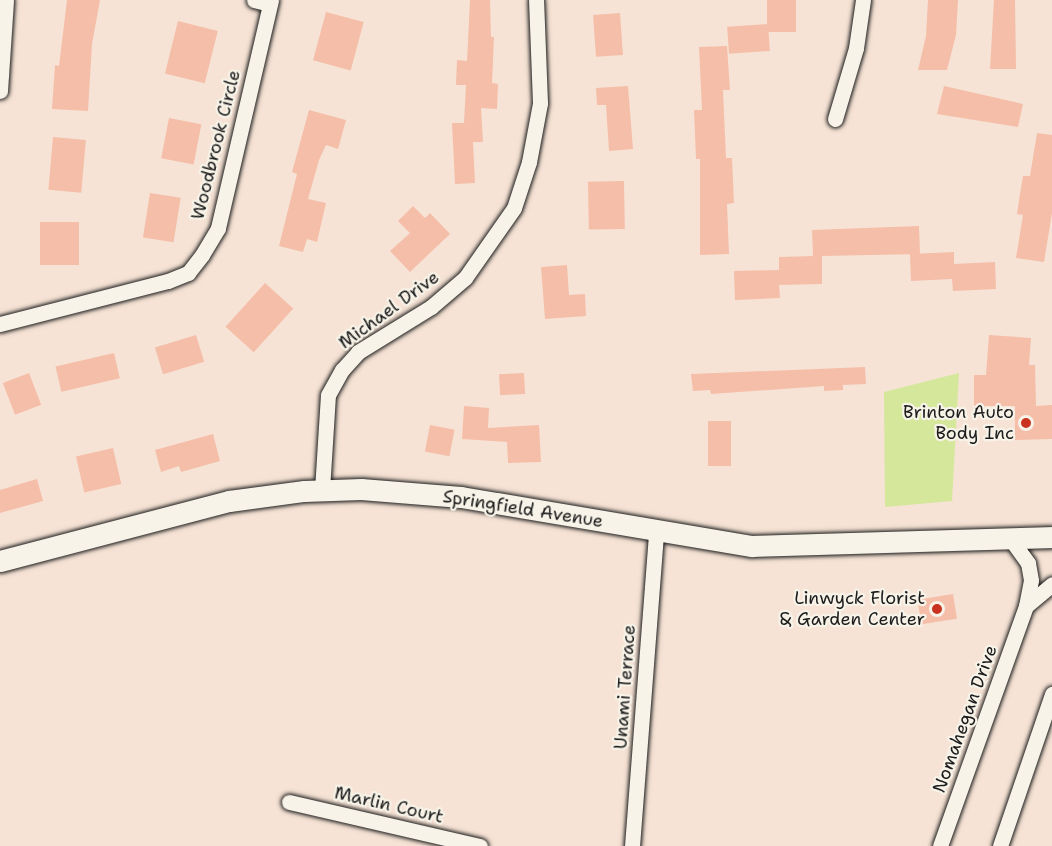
<!DOCTYPE html>
<style>
body{margin:0}
#map{position:relative;width:1052px;height:846px;overflow:hidden;background:#f6e3d5;font-family:"Shantell Sans",sans-serif}
div>[style]{position:absolute}
[style*='--x']{left:calc(var(--x)*1px);top:calc(var(--y)*1px);width:calc(var(--w)*1px);rotate:calc(var(--a)*1deg)}
.green>*{inset:0;background:#d4e79b}
.building>*{inset:0;background:#f5bea9;transform-origin:0 0}
.roads{filter:drop-shadow(0 0 2px #1c1c1c) drop-shadow(0 0 2px #1c1c1c)}
.street>*{height:15px;margin:-7.5px;padding:0 7.5px;transform-origin:7.5px;border-radius:7.5px;background:#f7f3e8}
.secondary>*{height:21px;margin:-10.5px;padding:0 10.5px;transform-origin:10.5px;border-radius:10.5px;background:#f7f3e8}
.dots>*{width:16px;height:16px;translate:-50% -50%;box-sizing:border-box;border:3px solid #f7f3e8;border-radius:50%}
span{translate:-50% -50%;white-space:nowrap;text-align:center;line-height:1.15;-webkit-text-stroke:4.5px #f7f3e8;paint-order:stroke}
.street-label{font-size:18px;color:#1c1c1c}
.poi-label{font-size:18px;color:#1c1c1c}
.right{translate:-100% -50%;text-align:right}
</style>
<div id="map">
<div class="green">
<div style="clip-path:polygon(959px 373px,952px 501px,885px 507px,884px 392px)"></div>
</div>
<div class="building">
<div style="clip-path:polygon(67px 0,100px 0,92px 44px,88px 111px,52px 109px,55px 65px,59px 66px)"></div>
<div style="clip-path:polygon(470px 0,490px 0,491px 37px,494px 37px,492px 83px,498px 84px,497px 109px,481px 108px,483px 142px,473px 142px,475px 183px,455px 184px,452px 123px,464px 123px,466px 85px,456px 85px,457px 60px,467px 61px)"></div>
<div style="left:767px;top:0;width:29px;height:32px"></div>
<div style="clip-path:polygon(928px 0,958px 0,956px 35px,947px 70px,918px 70px,926px 36px)"></div>
<div style="clip-path:polygon(994px 0,1015px 0,1016px 69px,990px 69px)"></div>
<div style="left:326px;top:12px;width:39px;height:50px;rotate:15deg"></div>
<div style="left:620px;top:13px;width:42px;height:27px;rotate:86deg"></div>
<div style="left:178px;top:21px;width:41px;height:54px;rotate:14deg"></div>
<div style="left:768px;top:24px;width:27px;height:41px;rotate:86deg"></div>
<div style="clip-path:polygon(727px 46px,730px 90px,723px 90px,726px 158px,732px 158px,734px 203px,727px 204px,729px 254px,700px 255px,700px 159px,696px 159px,694px 110px,702px 110px,699px 47px)"></div>
<div style="clip-path:polygon(628px 86px,633px 149px,609px 151px,606px 105px,597px 105px,596px 88px)"></div>
<div style="clip-path:polygon(944px 86px,1023px 104px,1018px 127px,937px 114px)"></div>
<div style="clip-path:polygon(309px 110px,346px 120px,338px 149px,326px 145px,319px 160px,308px 199px,326px 203px,317px 242px,307px 239px,303px 252px,279px 246px,297px 174px,292px 172px)"></div>
<div style="left:169px;top:118px;width:33px;height:41px;rotate:11deg"></div>
<div style="clip-path:polygon(1037px 133px,1052px 135px,1052px 213px,1044px 262px,1016px 258px,1023px 215px,1017px 214px,1020px 194px,1023px 176px,1030px 176px)"></div>
<div style="left:53px;top:137px;width:33px;height:53px;rotate:5deg"></div>
<div style="left:624px;top:181px;width:48px;height:36px;rotate:89deg"></div>
<div style="left:150px;top:193px;width:31px;height:45px;rotate:9deg"></div>
<div style="clip-path:polygon(413px 206px,425px 218px,430px 213px,450px 234px,410px 272px,390px 251px,410px 233px,398px 221px)"></div>
<div style="left:40px;top:222px;width:39px;height:43px"></div>
<div style="clip-path:polygon(919px 226px,920px 254px,822px 256px,822px 284px,779px 285px,780px 298px,735px 300px,734px 271px,779px 270px,779px 257px,813px 256px,812px 230px)"></div>
<div style="clip-path:polygon(954px 252px,954px 264px,995px 262px,996px 289px,953px 291px,952px 279px,911px 281px,910px 254px)"></div>
<div style="clip-path:polygon(567px 265px,569px 295px,585px 294px,586px 316px,545px 319px,541px 267px)"></div>
<div style="left:265px;top:283px;width:38px;height:59px;rotate:42deg"></div>
<div style="left:196px;top:335px;width:28px;height:43px;rotate:73deg"></div>
<div style="clip-path:polygon(989px 335px,1031px 338px,1029px 365px,1035px 365px,1036px 406px,1052px 405px,1052px 439px,1015px 440px,1015px 406px,974px 406px,974px 375px,986px 375px)"></div>
<div style="left:114px;top:353px;width:26px;height:60px;rotate:77deg"></div>
<div style="clip-path:polygon(865px 367px,866px 384px,843px 385px,843px 390px,824px 391px,824px 386px,711px 394px,710px 390px,693px 391px,691px 374px)"></div>
<div style="left:29px;top:373px;width:34px;height:28px;rotate:69deg"></div>
<div style="left:524px;top:373px;width:21px;height:25px;rotate:87deg"></div>
<div style="clip-path:polygon(464px 406px,489px 408px,488px 428px,539px 425px,541px 462px,508px 463px,507px 442px,462px 439px)"></div>
<div style="left:708px;top:421px;width:23px;height:45px"></div>
<div style="left:430px;top:425px;width:25px;height:27px;rotate:11deg"></div>
<div style="clip-path:polygon(213px 434px,220px 461px,181px 472px,179px 466px,161px 472px,155px 450px)"></div>
<div style="left:113px;top:448px;width:37px;height:38px;rotate:77deg"></div>
<div style="clip-path:polygon(37px 479px,43px 501px,0 513px,0 490px)"></div>
<div style="left:953px;top:594px;width:25px;height:36px;rotate:81deg"></div>
</div>
<div class="roads">
<div class="street">
<div style="--x:254;--y:0;--w:16;--a:14"></div>
<div style="--x:0;--y:91;--w:91;--a:-86.2"></div>
<div style="--x:835;--y:119;--w:74;--a:-73.5"></div>
<div style="--x:856;--y:48;--w:49;--a:-81.7"></div>
<div style="--x:0;--y:324;--w:173;--a:-14.4"></div>
<div style="--x:168;--y:281;--w:22;--a:-22"></div>
<div style="--x:188;--y:273;--w:23;--a:-52"></div>
<div style="--x:202;--y:255;--w:31;--a:-59"></div>
<div style="--x:218;--y:228;--w:234;--a:-76.9"></div>
<div style="--x:322;--y:490;--w:95;--a:-86.4"></div>
<div style="--x:328;--y:395;--w:29;--a:-61"></div>
<div style="--x:342;--y:370;--w:24;--a:-48"></div>
<div style="--x:358;--y:352;--w:86;--a:-31.7"></div>
<div style="--x:431;--y:307;--w:45;--a:-40.5"></div>
<div style="--x:465;--y:278;--w:85;--a:-55"></div>
<div style="--x:514;--y:208;--w:48;--a:-71.9"></div>
<div style="--x:529;--y:162;--w:60;--a:-79.4"></div>
<div style="--x:540;--y:103;--w:103;--a:-92.2"></div>
<div style="--x:1026;--y:606;--w:34;--a:-40"></div>
<div style="--x:289;--y:802;--w:196;--a:13"></div>
<div style="--x:632;--y:846;--w:316;--a:-85.6"></div>
<div style="--x:940;--y:846;--w:255;--a:-70.3"></div>
<div style="--x:1026;--y:606;--w:26;--a:-79"></div>
<div style="--x:1031;--y:580;--w:17;--a:-100"></div>
<div style="--x:1028;--y:563;--w:32;--a:-126"></div>
<div style="--x:1000;--y:846;--w:161;--a:-71.1"></div>
</div>
<div class="secondary">
<div style="--x:0;--y:561;--w:237;--a:-14.7"></div>
<div style="--x:229;--y:501;--w:76;--a:-7.6"></div>
<div style="--x:304;--y:491;--w:57;--a:-2"></div>
<div style="--x:361;--y:489;--w:100;--a:4.6"></div>
<div style="--x:461;--y:497;--w:295;--a:9.6"></div>
<div style="--x:752;--y:546;--w:300;--a:-1.7"></div>
</div>
</div>
<div class="dots">
<div style="left:1026px;top:423px;background:#c8321e"></div>
<div style="left:937px;top:609px;background:#c8321e"></div>
</div>
<div class="street-label">
<span style="left:216px;top:145px;rotate:-76deg">Woodbrook Circle</span>
<span style="left:389px;top:310px;rotate:-36deg">Michael Drive</span>
<span style="left:523px;top:509px;rotate:9deg">Springfield Avenue</span>
<span style="left:625px;top:687px;rotate:-86deg">Unami Terrace</span>
<span style="left:965px;top:719px;rotate:-70deg">Nomahegan Drive</span>
<span style="left:389px;top:805px;rotate:13deg">Marlin Court</span>
</div>
<div class="poi-label">
<span class="right" style="left:1014px;top:423px">Brinton Auto<br>Body Inc</span>
<span class="right" style="left:925px;top:609px">Linwyck Florist<br>&amp; Garden Center</span>
</div>
</div>
